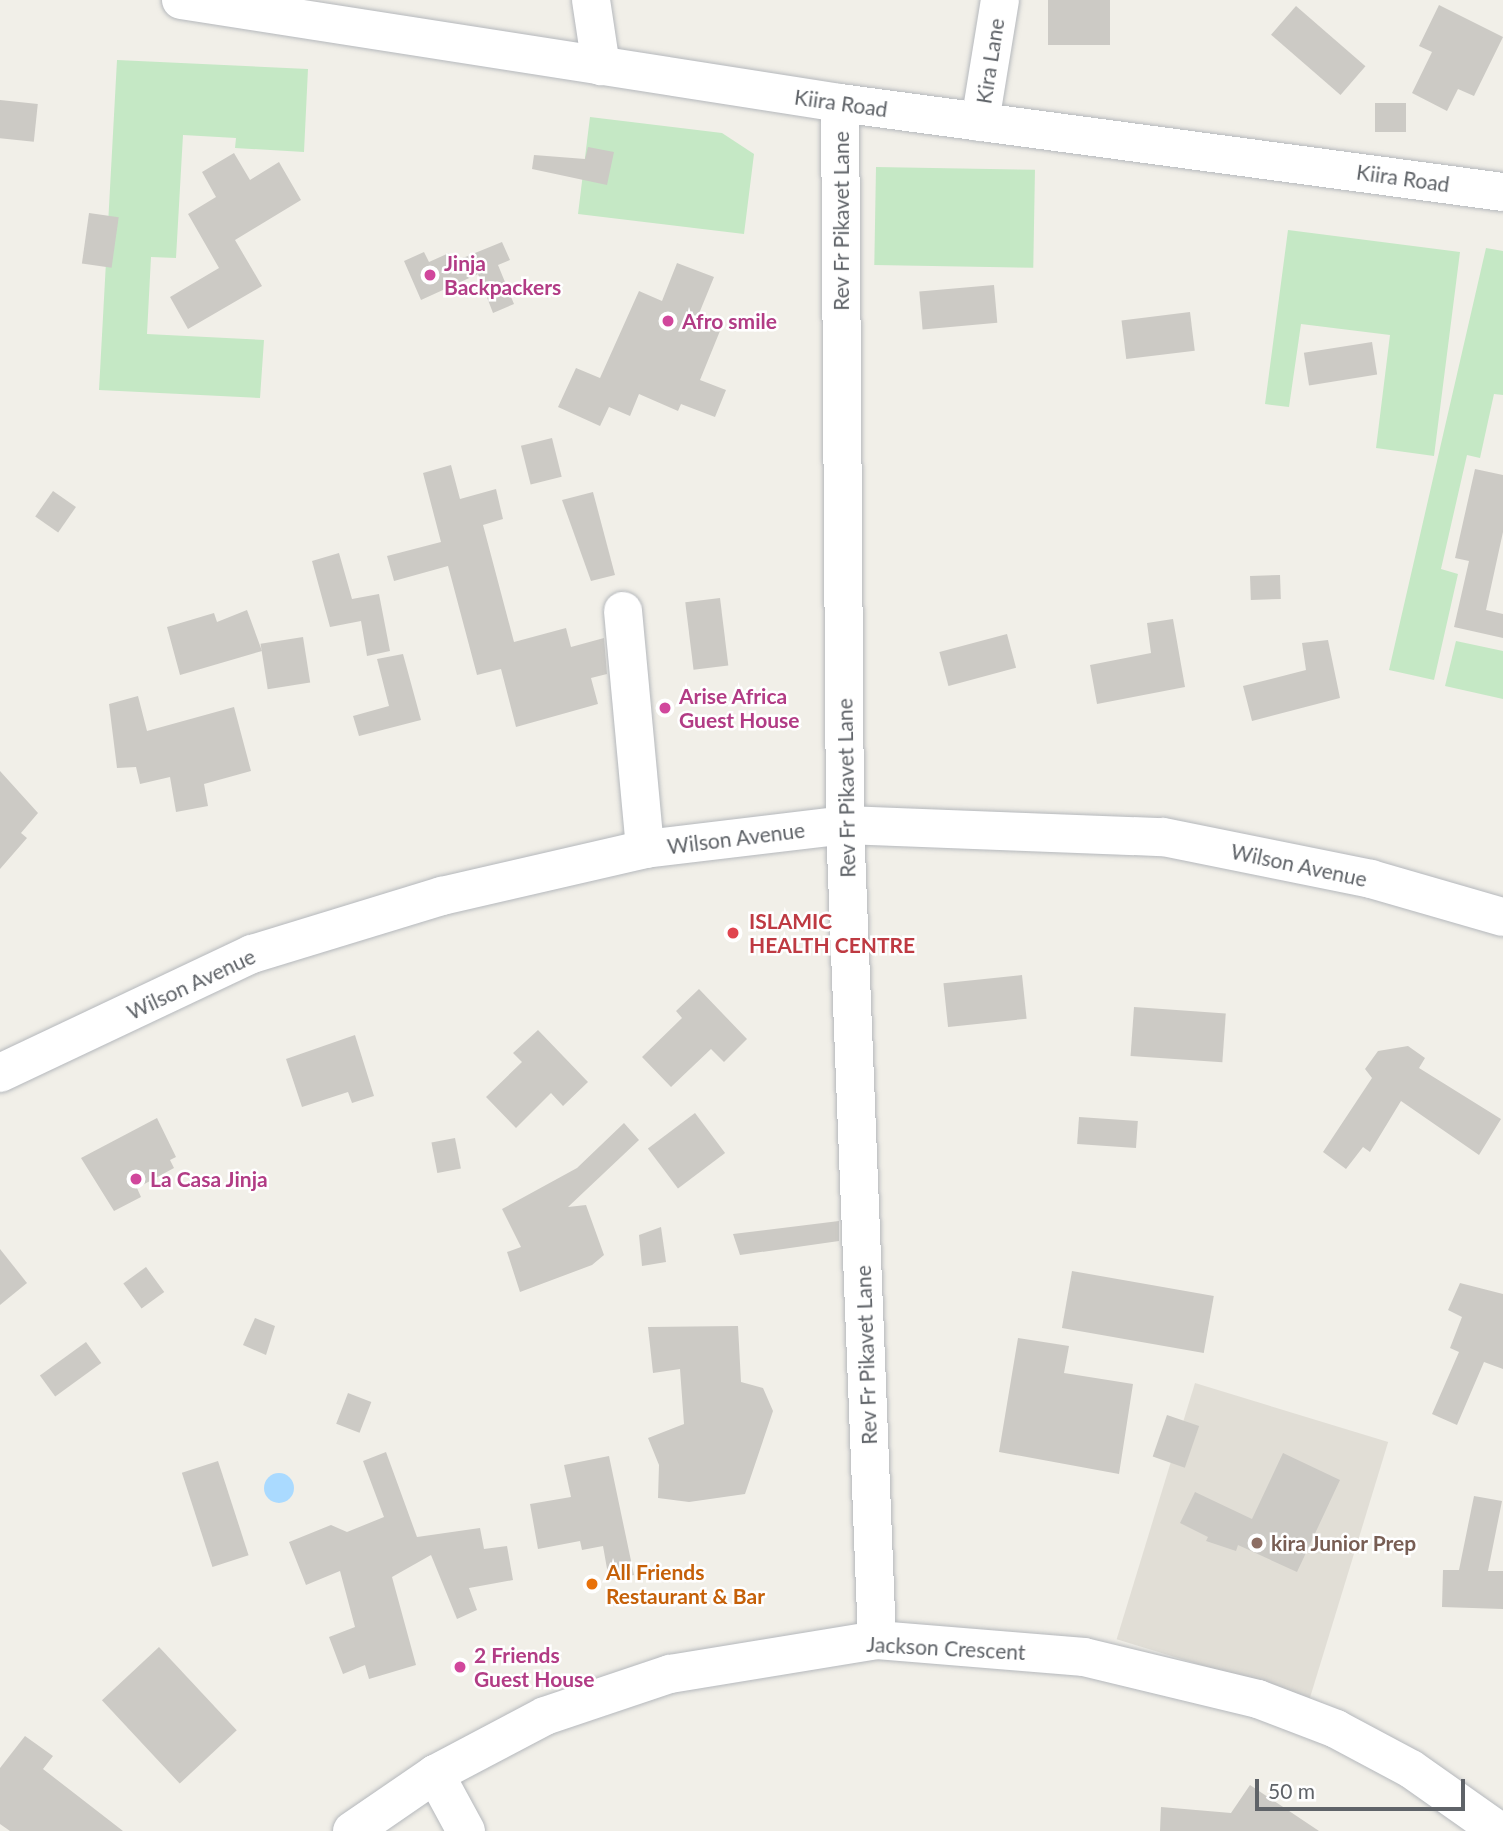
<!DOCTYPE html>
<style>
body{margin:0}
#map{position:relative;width:1503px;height:1831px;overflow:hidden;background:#f1efe8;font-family:Lato,sans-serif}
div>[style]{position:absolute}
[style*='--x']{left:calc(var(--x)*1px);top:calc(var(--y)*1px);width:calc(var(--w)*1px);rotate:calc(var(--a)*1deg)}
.education>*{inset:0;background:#e1ded6;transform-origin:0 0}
.green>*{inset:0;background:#c5e8c5;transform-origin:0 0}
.water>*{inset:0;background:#aadaff}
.round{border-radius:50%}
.building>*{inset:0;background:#cccac5;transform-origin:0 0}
.roads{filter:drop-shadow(0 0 2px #b5b8bc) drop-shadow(0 0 2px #b5b8bc)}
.minor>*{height:38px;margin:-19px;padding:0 19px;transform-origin:19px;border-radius:19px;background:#fff}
.dots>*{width:19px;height:19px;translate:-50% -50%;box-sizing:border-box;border:4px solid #fff;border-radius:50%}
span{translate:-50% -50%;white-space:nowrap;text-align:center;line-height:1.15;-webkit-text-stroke:5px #fff;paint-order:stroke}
.street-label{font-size:21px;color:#5f6368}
.hotel-label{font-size:21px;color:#b23c85;font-weight:700}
.left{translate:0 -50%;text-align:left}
.health-label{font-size:21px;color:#be3a42;font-weight:700}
.education-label{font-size:21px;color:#785e54;font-weight:700}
.food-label{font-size:21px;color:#c56008;font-weight:700}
.scale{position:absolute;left:1255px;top:1779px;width:210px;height:32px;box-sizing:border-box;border:4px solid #5f6368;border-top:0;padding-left:9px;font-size:21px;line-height:24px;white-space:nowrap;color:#5f6368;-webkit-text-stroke:5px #fff;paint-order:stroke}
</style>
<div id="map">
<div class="education">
<div style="left:1195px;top:1383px;width:202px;height:268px;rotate:17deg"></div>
</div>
<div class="green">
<div style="clip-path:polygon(117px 60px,308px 69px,304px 152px,235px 148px,236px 138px,183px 135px,176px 258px,151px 257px,147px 334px,264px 340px,260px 398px,99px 390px)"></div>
<div style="clip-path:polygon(590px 117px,722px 133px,754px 154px,744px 234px,578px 214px)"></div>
<div style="left:876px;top:167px;width:159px;height:98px;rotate:1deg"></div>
<div style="clip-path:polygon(1288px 230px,1460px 252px,1434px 456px,1376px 448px,1390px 335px,1301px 324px,1289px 407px,1265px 404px)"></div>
<div style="clip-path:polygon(1486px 248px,1503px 251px,1503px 395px,1494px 394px,1480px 458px,1467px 455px,1441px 569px,1458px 574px,1434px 680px,1389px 670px)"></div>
<div style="clip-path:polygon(1456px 641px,1503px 651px,1503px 699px,1445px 686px)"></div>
</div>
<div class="water">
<div class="round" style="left:264px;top:1473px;width:30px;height:30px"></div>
</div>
<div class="building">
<div style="left:1048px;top:0;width:62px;height:45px"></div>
<div style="clip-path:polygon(1439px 5px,1503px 37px,1474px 96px,1458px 89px,1447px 111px,1412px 93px,1432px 52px,1419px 46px)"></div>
<div style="left:1296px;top:6px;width:92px;height:38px;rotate:41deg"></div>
<div style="left:0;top:100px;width:38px;height:38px;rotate:6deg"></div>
<div style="left:1406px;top:103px;width:29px;height:31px;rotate:90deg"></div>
<div style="clip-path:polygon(588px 147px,614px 152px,607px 185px,532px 169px,534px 155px,585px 159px)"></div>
<div style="clip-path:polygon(234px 153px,250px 180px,279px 162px,301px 200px,235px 240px,262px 286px,188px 329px,170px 297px,219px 268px,188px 214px,216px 197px,202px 172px)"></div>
<div style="left:89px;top:213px;width:30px;height:51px;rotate:8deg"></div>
<div style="clip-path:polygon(502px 242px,510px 260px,498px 265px,514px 304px,493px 313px,478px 274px,421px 300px,404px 261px,424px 252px,429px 262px,449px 253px,453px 262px)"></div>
<div style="clip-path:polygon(677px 263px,714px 277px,698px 316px,722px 326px,700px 380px,726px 390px,715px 417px,681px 404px,678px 411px,639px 394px,630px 416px,609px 407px,600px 426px,558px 407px,576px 368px,600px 378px,639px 291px,662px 301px)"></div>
<div style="left:994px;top:285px;width:38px;height:75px;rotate:85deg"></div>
<div style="left:1190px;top:312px;width:39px;height:69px;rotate:83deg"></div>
<div style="left:1372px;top:342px;width:33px;height:69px;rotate:81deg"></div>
<div style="left:552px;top:438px;width:40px;height:32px;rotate:76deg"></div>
<div style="clip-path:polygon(451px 465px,460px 499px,496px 489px,503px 519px,483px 525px,514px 642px,566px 628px,571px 647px,604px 638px,607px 674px,591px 678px,598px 704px,516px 727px,501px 669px,477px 675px,448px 566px,394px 581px,387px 556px,441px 542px,423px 473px)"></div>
<div style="clip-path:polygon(1475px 469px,1503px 475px,1503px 532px,1486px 610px,1503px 614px,1503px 638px,1454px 627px,1469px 561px,1455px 558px)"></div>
<div style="left:53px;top:491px;width:28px;height:31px;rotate:35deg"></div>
<div style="clip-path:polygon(593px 492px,615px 575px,591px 581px,562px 500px)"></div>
<div style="clip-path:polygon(339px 553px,352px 599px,379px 594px,390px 651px,367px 656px,361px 621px,330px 627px,312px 561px)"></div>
<div style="left:1280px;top:575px;width:24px;height:30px;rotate:88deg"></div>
<div style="left:720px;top:598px;width:68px;height:35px;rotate:83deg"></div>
<div style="clip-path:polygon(247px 610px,262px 651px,180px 675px,167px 627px,214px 613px,217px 622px)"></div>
<div style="clip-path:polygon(1173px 619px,1185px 687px,1097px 704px,1090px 665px,1151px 653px,1147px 623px)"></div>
<div style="left:1007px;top:634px;width:35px;height:70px;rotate:75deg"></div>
<div style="left:303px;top:637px;width:46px;height:43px;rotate:81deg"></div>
<div style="clip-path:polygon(1328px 640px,1340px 698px,1252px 721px,1243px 686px,1306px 670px,1302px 643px)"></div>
<div style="clip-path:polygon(403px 654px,421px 720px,359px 736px,353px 716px,389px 706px,377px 659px)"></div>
<div style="clip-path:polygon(138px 696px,147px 731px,234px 707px,251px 771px,204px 784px,208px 806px,176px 812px,170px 777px,140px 784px,136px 767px,117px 768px,109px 704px)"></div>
<div style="clip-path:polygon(0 771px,38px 813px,21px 833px,27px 838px,0 869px)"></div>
<div style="left:1022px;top:975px;width:44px;height:79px;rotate:84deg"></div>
<div style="clip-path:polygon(699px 989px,747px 1039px,724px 1062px,711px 1049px,671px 1087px,642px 1057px,682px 1018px,676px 1011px)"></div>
<div style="left:1134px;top:1007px;width:92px;height:49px;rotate:4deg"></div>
<div style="clip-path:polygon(538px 1030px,588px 1082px,563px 1106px,551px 1093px,516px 1128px,486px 1097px,522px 1062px,513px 1053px)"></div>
<div style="clip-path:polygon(355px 1035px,374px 1096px,352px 1103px,348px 1092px,302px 1107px,286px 1059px)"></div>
<div style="clip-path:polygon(1408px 1046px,1425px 1058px,1419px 1068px,1501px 1119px,1479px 1155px,1401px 1101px,1370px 1152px,1363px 1147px,1346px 1169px,1323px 1152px,1372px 1078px,1365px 1069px,1378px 1051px)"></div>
<div style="left:695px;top:1113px;width:50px;height:59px;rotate:53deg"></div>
<div style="left:1079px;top:1117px;width:59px;height:27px;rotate:4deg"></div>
<div style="clip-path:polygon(157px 1118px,176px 1157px,170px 1160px,174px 1168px,137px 1188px,141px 1197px,114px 1211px,81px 1158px)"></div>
<div style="clip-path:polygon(624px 1123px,639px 1140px,568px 1207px,586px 1205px,604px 1255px,592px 1265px,520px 1292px,507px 1252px,521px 1247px,502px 1209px,577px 1168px)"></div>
<div style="left:455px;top:1138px;width:31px;height:24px;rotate:79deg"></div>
<div style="clip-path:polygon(839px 1221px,839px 1241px,740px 1255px,733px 1234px)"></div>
<div style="clip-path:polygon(661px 1227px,666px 1262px,642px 1266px,639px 1235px)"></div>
<div style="clip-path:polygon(0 1249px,27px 1283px,0 1305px)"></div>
<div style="left:146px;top:1267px;width:31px;height:28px;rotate:54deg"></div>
<div style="left:1072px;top:1271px;width:144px;height:58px;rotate:10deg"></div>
<div style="clip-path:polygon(1460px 1283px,1503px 1294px,1503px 1369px,1484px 1362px,1457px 1425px,1432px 1414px,1459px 1352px,1450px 1348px,1462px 1317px,1448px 1310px)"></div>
<div style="clip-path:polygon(255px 1318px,275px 1326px,266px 1355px,243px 1345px)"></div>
<div style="clip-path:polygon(738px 1326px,741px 1382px,763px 1388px,773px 1411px,745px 1494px,689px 1502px,658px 1498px,659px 1465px,648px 1438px,684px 1424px,680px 1369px,653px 1373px,648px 1327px)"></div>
<div style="clip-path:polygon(1018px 1338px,1069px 1346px,1064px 1373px,1133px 1384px,1119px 1474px,999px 1452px)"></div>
<div style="left:86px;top:1342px;width:26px;height:57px;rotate:54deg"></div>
<div style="left:348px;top:1393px;width:25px;height:33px;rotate:21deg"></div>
<div style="left:1167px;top:1415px;width:34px;height:44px;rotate:19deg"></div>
<div style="clip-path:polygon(386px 1452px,417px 1537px,480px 1528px,484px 1549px,507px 1546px,513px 1580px,469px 1588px,477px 1610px,457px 1619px,431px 1555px,392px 1577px,416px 1665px,369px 1679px,365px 1665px,343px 1674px,329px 1637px,355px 1627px,340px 1571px,306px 1585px,289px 1542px,331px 1525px,347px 1532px,384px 1517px,363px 1461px)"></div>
<div style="clip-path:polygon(1283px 1453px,1340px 1480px,1297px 1572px,1238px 1545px,1236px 1551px,1206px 1541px,1208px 1537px,1180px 1523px,1195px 1492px,1252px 1519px)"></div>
<div style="clip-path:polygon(609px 1456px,634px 1575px,609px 1580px,603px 1546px,582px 1550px,580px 1541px,538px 1549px,530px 1504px,571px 1497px,564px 1465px)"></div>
<div style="left:218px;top:1461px;width:99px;height:38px;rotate:72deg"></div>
<div style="clip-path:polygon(1474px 1496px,1502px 1501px,1488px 1571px,1503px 1571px,1503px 1609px,1442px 1607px,1443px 1570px,1459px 1570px)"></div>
<div style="left:159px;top:1647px;width:114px;height:78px;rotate:47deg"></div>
<div style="clip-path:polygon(25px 1736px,53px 1756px,43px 1769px,123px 1831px,10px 1831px,0 1824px,0 1768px)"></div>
<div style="clip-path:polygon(1250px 1785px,1319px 1831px,1160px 1831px,1161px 1807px,1231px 1813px)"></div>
</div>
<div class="roads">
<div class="minor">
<div style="--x:181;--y:0;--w:667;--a:8.88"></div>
<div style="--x:840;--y:103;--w:669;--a:7.65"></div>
<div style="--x:591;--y:0;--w:67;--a:81.4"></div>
<div style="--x:840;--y:103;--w:722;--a:89.6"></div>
<div style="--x:845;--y:825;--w:816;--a:87.75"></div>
<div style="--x:980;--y:122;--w:124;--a:-80.7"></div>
<div style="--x:623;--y:611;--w:239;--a:84.7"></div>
<div style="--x:0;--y:1073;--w:279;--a:-25.3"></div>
<div style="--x:252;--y:954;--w:199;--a:-17"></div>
<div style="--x:442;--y:896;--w:208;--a:-13"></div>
<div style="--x:645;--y:849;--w:201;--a:-6.8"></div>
<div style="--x:845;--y:825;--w:318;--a:2.2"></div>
<div style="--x:1163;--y:837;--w:212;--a:11.4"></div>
<div style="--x:1371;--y:879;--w:137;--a:16.1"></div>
<div style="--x:435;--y:1774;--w:65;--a:61.5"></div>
<div style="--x:352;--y:1831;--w:101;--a:-34.5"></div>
<div style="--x:435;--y:1774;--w:124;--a:-27.8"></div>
<div style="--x:545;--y:1716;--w:132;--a:-18.6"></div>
<div style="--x:670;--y:1674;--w:210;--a:-9.3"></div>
<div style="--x:877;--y:1640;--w:208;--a:4.7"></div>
<div style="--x:1084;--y:1657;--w:179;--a:13.6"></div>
<div style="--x:1258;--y:1699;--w:84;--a:21"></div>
<div style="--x:1336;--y:1729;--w:85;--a:28.1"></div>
<div style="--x:1411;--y:1769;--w:108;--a:35.2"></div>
</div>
</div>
<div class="dots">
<div style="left:430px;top:275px;background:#d1479c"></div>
<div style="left:668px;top:321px;background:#d1479c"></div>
<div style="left:665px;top:708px;background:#d1479c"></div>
<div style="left:733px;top:933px;background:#e0444e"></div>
<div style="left:136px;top:1179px;background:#d1479c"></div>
<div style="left:1257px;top:1543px;background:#8d6e63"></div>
<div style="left:592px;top:1584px;background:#e8710a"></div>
<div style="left:460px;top:1667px;background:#d1479c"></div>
</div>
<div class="street-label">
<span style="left:990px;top:61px;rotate:-81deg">Kira Lane</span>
<span style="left:841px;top:103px;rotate:8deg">Kiira Road</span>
<span style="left:1403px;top:178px;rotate:8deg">Kiira Road</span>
<span style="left:841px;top:221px;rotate:-90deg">Rev Fr Pikavet Lane</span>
<span style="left:846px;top:788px;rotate:-91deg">Rev Fr Pikavet Lane</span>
<span style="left:736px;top:838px;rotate:-7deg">Wilson Avenue</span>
<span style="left:1299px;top:865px;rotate:12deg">Wilson Avenue</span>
<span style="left:191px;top:984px;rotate:-25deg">Wilson Avenue</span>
<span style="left:866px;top:1355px;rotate:-92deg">Rev Fr Pikavet Lane</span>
<span style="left:946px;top:1648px;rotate:3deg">Jackson Crescent</span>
</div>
<div class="hotel-label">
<span class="left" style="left:444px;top:275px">Jinja<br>Backpackers</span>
<span class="left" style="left:682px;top:321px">Afro smile</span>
<span class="left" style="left:679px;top:708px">Arise Africa<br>Guest House</span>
<span class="left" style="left:150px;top:1179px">La Casa Jinja</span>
<span class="left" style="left:474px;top:1667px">2 Friends<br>Guest House</span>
</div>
<div class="health-label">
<span class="left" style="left:749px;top:933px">ISLAMIC<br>HEALTH CENTRE</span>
</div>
<div class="education-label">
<span class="left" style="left:1271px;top:1543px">kira Junior Prep</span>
</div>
<div class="food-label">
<span class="left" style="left:606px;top:1584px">All Friends<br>Restaurant &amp; Bar</span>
</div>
<div class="scale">50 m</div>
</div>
